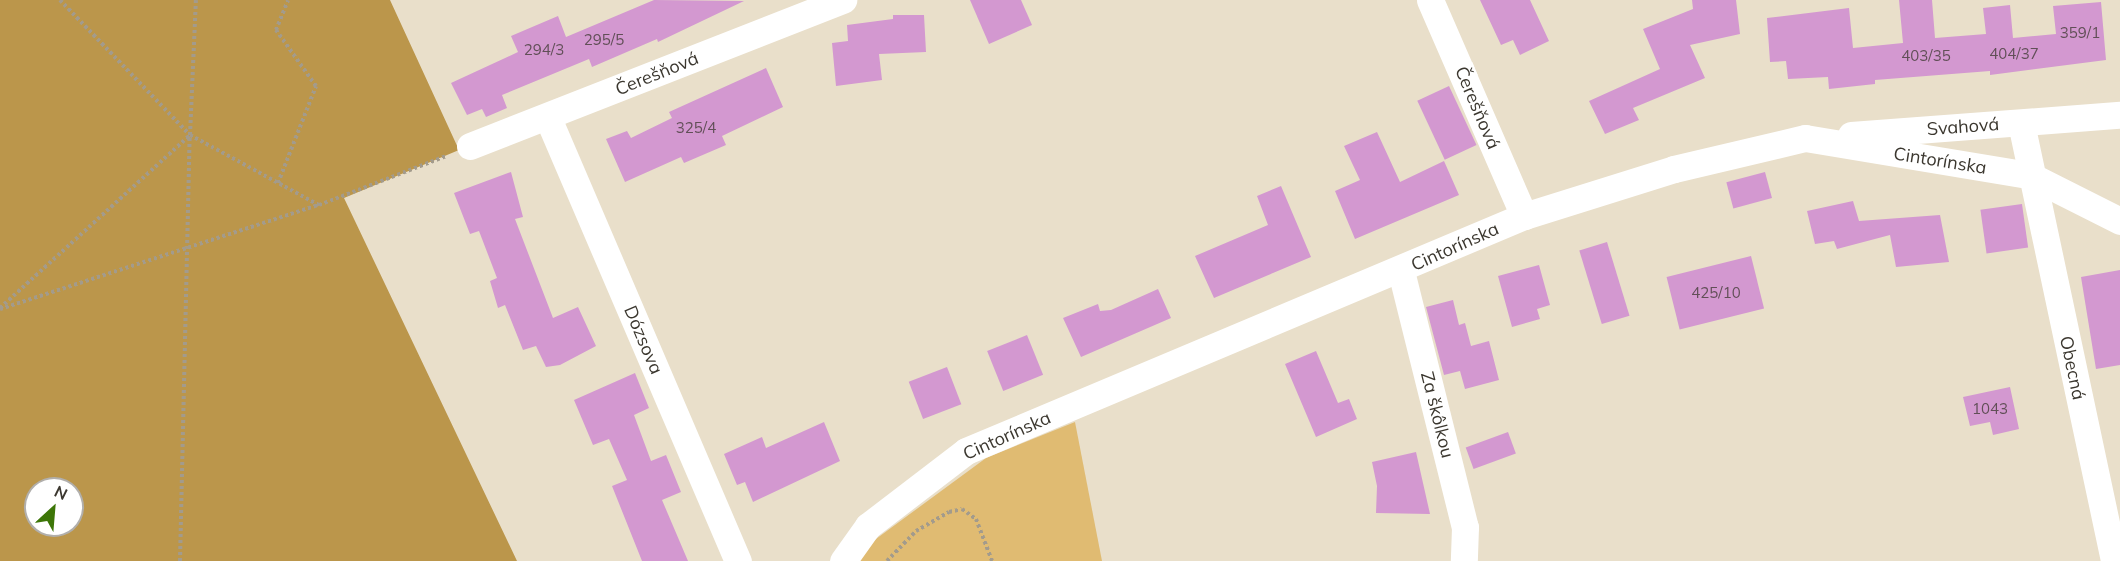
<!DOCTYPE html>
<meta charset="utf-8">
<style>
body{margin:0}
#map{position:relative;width:2120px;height:561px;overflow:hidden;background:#e9dfca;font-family:Mulish,sans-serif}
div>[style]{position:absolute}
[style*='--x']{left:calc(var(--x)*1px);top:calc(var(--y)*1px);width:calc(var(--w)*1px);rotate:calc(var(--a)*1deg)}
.green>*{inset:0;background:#e0bb72}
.forest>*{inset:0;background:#bb964b}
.building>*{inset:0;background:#d398d0;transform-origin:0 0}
.path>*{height:4px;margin-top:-2px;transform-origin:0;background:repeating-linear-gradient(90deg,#a39b8c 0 3px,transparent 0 6px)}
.minor>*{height:27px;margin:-13.5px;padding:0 13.5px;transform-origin:13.5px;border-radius:13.5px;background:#fff}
span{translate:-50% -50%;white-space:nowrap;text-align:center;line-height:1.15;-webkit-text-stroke:4.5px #fff;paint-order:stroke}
.number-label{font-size:15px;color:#614f57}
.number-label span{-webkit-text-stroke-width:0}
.street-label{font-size:18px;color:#3b372f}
.north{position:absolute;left:24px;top:477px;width:60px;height:60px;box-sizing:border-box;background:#fff;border:2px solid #b1afac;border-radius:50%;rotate:26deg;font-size:16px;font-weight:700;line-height:24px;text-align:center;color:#3b372f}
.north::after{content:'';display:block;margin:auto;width:21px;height:27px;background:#3d7608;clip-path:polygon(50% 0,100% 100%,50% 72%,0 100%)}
</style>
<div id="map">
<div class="green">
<div style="clip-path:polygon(1075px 422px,1102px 561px,846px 561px,986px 458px)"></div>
</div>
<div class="forest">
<div style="clip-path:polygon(evenodd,0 0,390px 0,459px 150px,344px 198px,517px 561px,0 561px,0 0,36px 489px,72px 489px,72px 525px,36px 525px,36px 489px)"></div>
</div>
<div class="building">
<div style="clip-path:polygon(654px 0,744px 1px,658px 42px,657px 39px,592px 67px,589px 59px,502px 95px,507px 108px,486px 117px,482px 109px,467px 115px,451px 83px,518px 52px,511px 36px,558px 16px,566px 37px)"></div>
<div style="clip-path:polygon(970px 0,1021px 0,1032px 25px,989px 44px)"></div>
<div style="clip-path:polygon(1480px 0,1530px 0,1549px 41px,1520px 55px,1513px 40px,1501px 45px)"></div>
<div style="clip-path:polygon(1692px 0,1736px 0,1740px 34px,1690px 45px,1705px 78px,1633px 108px,1639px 120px,1605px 134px,1589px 101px,1660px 69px,1643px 29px,1693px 9px)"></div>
<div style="clip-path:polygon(1899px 0,1932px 0,1935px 38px,1986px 34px,1983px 8px,2010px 5px,2013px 38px,2056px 34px,2053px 6px,2101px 2px,2106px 60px,1990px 75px,1990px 71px,1875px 80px,1875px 84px,1829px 89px,1828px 77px,1788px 79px,1786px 61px,1770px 62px,1767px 18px,1849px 8px,1853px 48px,1903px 43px)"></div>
<div style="clip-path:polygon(893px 15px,924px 15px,926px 52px,879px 54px,882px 80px,836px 86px,832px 43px,848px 41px,847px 25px,893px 19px)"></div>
<div style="clip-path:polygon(766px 68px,783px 107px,722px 136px,726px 145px,684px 163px,681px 157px,625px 182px,606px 139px,627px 131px,631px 138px,672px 118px,669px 112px)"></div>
<div style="left:1449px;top:86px;width:65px;height:35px;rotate:65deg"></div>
<div style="clip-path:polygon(1377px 132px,1400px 182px,1444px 161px,1459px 195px,1355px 239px,1335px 191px,1360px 180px,1344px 146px)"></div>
<div style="clip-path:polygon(511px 172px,523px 217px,515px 219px,553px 318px,578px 307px,596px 346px,560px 365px,546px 367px,536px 346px,523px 350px,505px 305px,498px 308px,490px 281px,497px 278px,479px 231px,470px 234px,454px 193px)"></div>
<div style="left:1765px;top:172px;width:27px;height:40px;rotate:75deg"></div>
<div style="clip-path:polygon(1281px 186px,1311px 257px,1214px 298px,1195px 256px,1268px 225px,1257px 196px)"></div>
<div style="clip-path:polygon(1853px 201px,1859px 221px,1940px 215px,1949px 262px,1896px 267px,1890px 235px,1837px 249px,1834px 241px,1815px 244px,1807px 211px)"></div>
<div style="left:2022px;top:204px;width:44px;height:42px;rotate:82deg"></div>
<div style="left:1607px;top:242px;width:77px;height:29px;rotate:73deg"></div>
<div style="left:1751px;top:256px;width:54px;height:87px;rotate:76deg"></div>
<div style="clip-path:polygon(1539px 265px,1550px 305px,1537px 309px,1540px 319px,1512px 327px,1498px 276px)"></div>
<div style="clip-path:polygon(2120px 270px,2120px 365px,2096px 369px,2081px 277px)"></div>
<div style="clip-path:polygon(1158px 289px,1171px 318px,1081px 357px,1063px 318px,1098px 304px,1100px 311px,1111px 310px)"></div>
<div style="clip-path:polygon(1453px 300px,1459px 325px,1465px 323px,1471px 346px,1489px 341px,1499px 380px,1465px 389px,1460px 371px,1444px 375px,1426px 307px)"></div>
<div style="left:1027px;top:335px;width:43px;height:43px;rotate:68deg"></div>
<div style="clip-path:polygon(1316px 351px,1338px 403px,1349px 399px,1357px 419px,1316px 437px,1285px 364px)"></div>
<div style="left:947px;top:367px;width:40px;height:41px;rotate:69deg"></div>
<div style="clip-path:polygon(635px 373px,649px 408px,634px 415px,651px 461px,666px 455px,681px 492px,662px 500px,688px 561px,642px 561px,612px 486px,627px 480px,609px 439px,593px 445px,574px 400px)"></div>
<div style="clip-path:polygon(2010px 387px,2019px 429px,1993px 435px,1990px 422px,1970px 426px,1963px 397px)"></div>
<div style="clip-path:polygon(824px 422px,840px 461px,753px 502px,745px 482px,737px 485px,724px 454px,762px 437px,766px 448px)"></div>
<div style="left:1508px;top:432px;width:23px;height:45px;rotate:70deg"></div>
<div style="clip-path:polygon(1416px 452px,1430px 514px,1376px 513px,1377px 486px,1372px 462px)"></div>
</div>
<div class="path">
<div style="--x:60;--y:0;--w:187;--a:46.1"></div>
<div style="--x:190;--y:135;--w:147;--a:28.5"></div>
<div style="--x:319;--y:205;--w:136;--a:-21.1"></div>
<div style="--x:278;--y:183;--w:104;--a:-68.6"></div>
<div style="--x:316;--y:86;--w:69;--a:-125.5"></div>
<div style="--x:276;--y:30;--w:32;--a:-68"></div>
<div style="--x:0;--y:308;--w:257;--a:-42.3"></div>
<div style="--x:190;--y:135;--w:135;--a:-87.5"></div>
<div style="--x:0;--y:309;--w:335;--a:-18.1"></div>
<div style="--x:180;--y:561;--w:426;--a:-88.7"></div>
<div style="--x:887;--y:561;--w:42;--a:-46"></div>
<div style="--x:916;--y:531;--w:38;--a:-30"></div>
<div style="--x:949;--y:512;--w:13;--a:-13"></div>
<div style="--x:962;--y:509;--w:17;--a:36"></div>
<div style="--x:976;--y:519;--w:45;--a:69.1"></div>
</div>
<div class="minor">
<div style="--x:1430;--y:0;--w:236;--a:66.5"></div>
<div style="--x:548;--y:118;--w:482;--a:66.8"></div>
<div style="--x:2021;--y:123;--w:448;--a:78"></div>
<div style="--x:1851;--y:135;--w:270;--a:-4.3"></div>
<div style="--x:470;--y:146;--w:401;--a:-21.4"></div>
<div style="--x:1401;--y:271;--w:264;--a:76"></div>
<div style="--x:1465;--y:527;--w:34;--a:92"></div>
<div style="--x:843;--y:561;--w:43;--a:-54.5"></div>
<div style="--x:868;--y:526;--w:123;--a:-37.4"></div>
<div style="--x:966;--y:451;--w:605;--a:-22.84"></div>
<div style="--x:1524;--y:216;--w:157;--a:-17.4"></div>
<div style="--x:1674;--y:169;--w:135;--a:-13.3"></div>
<div style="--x:1805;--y:138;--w:227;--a:9.4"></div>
<div style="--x:2029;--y:175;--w:102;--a:26.8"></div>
</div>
<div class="number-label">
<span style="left:2080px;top:33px">359/1</span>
<span style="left:604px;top:40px">295/5</span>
<span style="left:544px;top:50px">294/3</span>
<span style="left:2014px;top:54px">404/37</span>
<span style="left:1926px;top:56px">403/35</span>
<span style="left:696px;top:128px">325/4</span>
<span style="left:1716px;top:293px">425/10</span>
<span style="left:1990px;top:409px">1043</span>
</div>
<div class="street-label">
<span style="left:657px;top:74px;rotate:-22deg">Čerešňová</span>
<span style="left:1477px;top:108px;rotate:67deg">Čerešňová</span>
<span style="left:1963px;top:127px;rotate:-4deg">Svahová</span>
<span style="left:1940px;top:161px;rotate:9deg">Cintorínska</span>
<span style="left:1455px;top:247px;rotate:-24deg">Cintorínska</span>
<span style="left:643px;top:340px;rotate:67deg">Dózsova</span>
<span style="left:2072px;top:368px;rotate:78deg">Obecná</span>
<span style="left:1437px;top:415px;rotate:76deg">Za škôlkou</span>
<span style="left:1007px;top:436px;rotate:-24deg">Cintorínska</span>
</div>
<div class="north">N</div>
</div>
